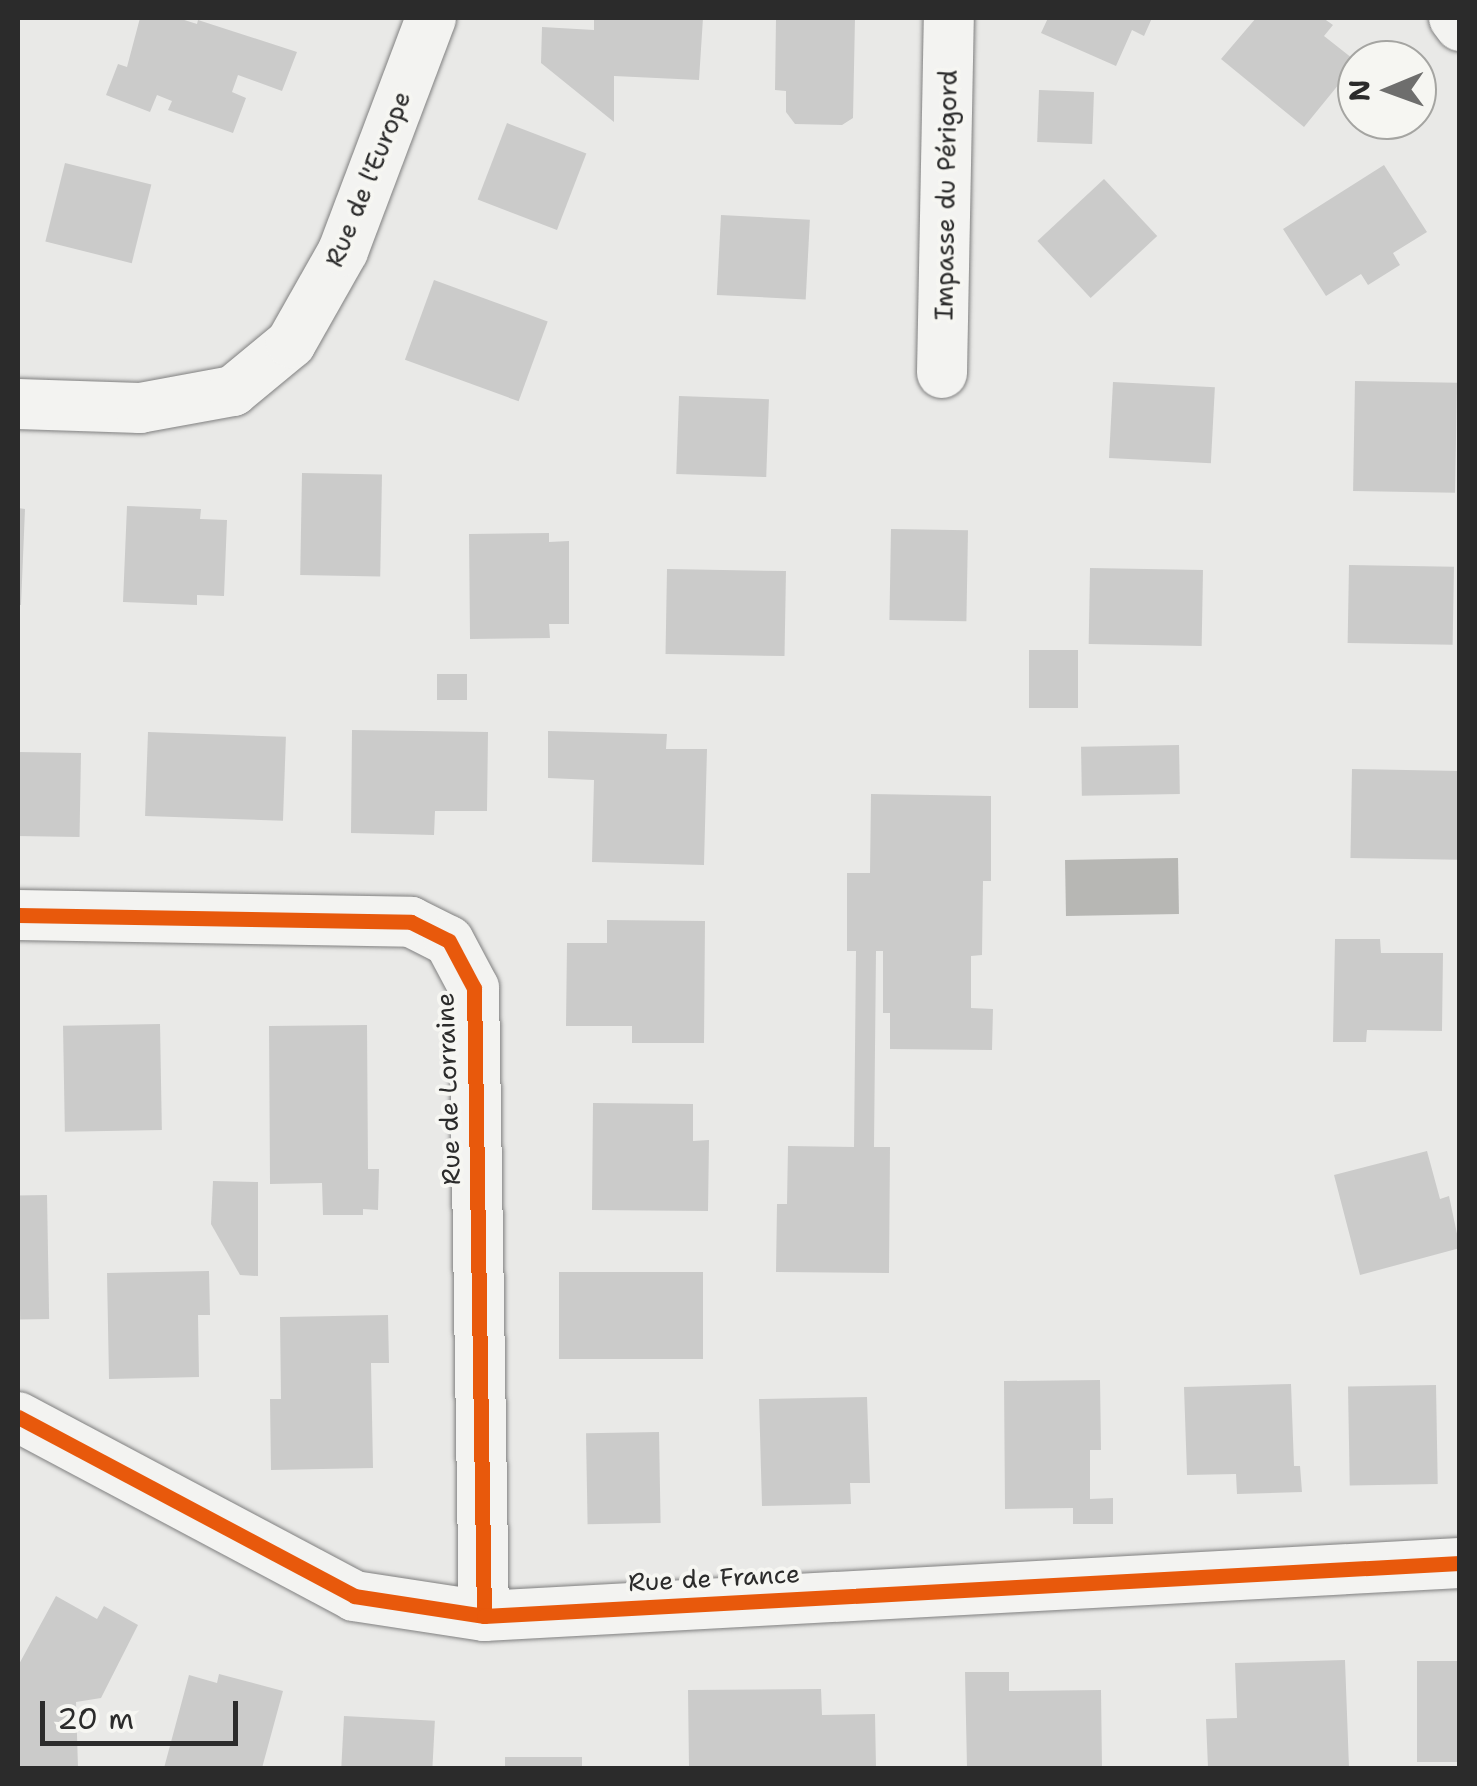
<!DOCTYPE html>
<meta charset="utf-8">
<style>
body{margin:0}
#map{position:relative;width:1477px;height:1786px;overflow:hidden;background:#e9e9e7;font-family:"Shantell Sans",sans-serif}
div>[style]{position:absolute}
[style*='--x']{left:calc(var(--x)*1px);top:calc(var(--y)*1px);width:calc(var(--w)*1px);rotate:calc(var(--a)*1deg)}
.water>*{inset:0;background:#b7b7b4;transform-origin:0 0}
.building>*{inset:0;background:#cbcbca;transform-origin:0 0}
.roads{filter:drop-shadow(0 0 2px #808080) drop-shadow(0 0 2px #808080)}
.minor>*{height:50px;margin:-25px;padding:0 25px;transform-origin:25px;border-radius:25px;background:#f3f3f1}
.cycleway>*{height:15px;margin:-7.5px;padding:0 7.5px;transform-origin:7.5px;border-radius:7.5px;background:#e8590c}
span{translate:-50% -50%;white-space:nowrap;text-align:center;line-height:1.15;-webkit-text-stroke:8px #f6f6f2;paint-order:stroke}
.street-label{font-size:25px;color:#2b2b2b}
.frame{position:absolute;inset:0;border:20px solid #2b2b2b;pointer-events:none}
.north{position:absolute;left:1337px;top:40px;width:100px;height:100px;box-sizing:border-box;background:#f6f6f2;border:2px solid #a5a5a2;border-radius:50%;rotate:269deg;font-size:28px;font-weight:700;line-height:40px;text-align:center;color:#2b2b2b}
.north::after{content:'';display:block;margin:auto;width:35px;height:45px;background:#6e6e6d;clip-path:polygon(50% 0,100% 100%,50% 72%,0 100%)}
.scale{position:absolute;left:40px;top:1701px;width:198px;height:45px;box-sizing:border-box;border:5px solid #2b2b2b;border-top:0;padding-left:12px;font-size:30px;line-height:35px;white-space:nowrap;color:#2b2b2b;-webkit-text-stroke:8px #f6f6f2;paint-order:stroke}
</style>
<div id="map">
<div class="water">
<div style="left:1178px;top:858px;width:56px;height:113px;rotate:89deg"></div>
</div>
<div class="building">
<div style="clip-path:polygon(140px 18px,178px 18px,197px 24px,198px 20px,297px 52px,282px 91px,238px 75px,232px 92px,246px 98px,233px 133px,168px 110px,172px 101px,157px 95px,150px 112px,106px 95px,118px 64px,127px 67px)"></div>
<div style="clip-path:polygon(594px 18px,703px 18px,699px 80px,614px 76px,614px 122px,541px 63px,542px 27px,594px 30px)"></div>
<div style="clip-path:polygon(776px 18px,855px 18px,853px 118px,842px 125px,795px 124px,786px 112px,786px 91px,775px 90px)"></div>
<div style="clip-path:polygon(1048px 18px,1152px 18px,1144px 36px,1132px 30px,1116px 66px,1041px 33px)"></div>
<div style="clip-path:polygon(1256px 18px,1323px 18px,1333px 25px,1324px 36px,1357px 62px,1304px 127px,1221px 59px)"></div>
<div style="left:1039px;top:90px;width:55px;height:52px;rotate:2deg"></div>
<div style="left:507px;top:123px;width:85px;height:82px;rotate:21deg"></div>
<div style="left:65px;top:163px;width:89px;height:81px;rotate:14deg"></div>
<div style="clip-path:polygon(1384px 165px,1427px 232px,1393px 253px,1400px 265px,1368px 285px,1361px 274px,1326px 296px,1283px 229px)"></div>
<div style="left:1104px;top:179px;width:78px;height:91px;rotate:47deg"></div>
<div style="left:721px;top:215px;width:89px;height:80px;rotate:3deg"></div>
<div style="left:434px;top:280px;width:121px;height:85px;rotate:20deg"></div>
<div style="left:1355px;top:381px;width:102px;height:110px;rotate:1deg"></div>
<div style="left:1113px;top:382px;width:102px;height:76px;rotate:3deg"></div>
<div style="left:679px;top:396px;width:90px;height:78px;rotate:2deg"></div>
<div style="left:302px;top:473px;width:80px;height:102px;rotate:1deg"></div>
<div style="clip-path:polygon(127px 506px,201px 509px,200px 519px,227px 520px,224px 596px,197px 595px,197px 605px,123px 602px)"></div>
<div style="clip-path:polygon(18px 508px,25px 509px,21px 605px,18px 605px)"></div>
<div style="left:891px;top:529px;width:77px;height:91px;rotate:1deg"></div>
<div style="clip-path:polygon(549px 533px,549px 542px,569px 541px,569px 624px,549px 624px,550px 638px,470px 639px,469px 534px)"></div>
<div style="left:1349px;top:565px;width:105px;height:78px;rotate:1deg"></div>
<div style="left:1090px;top:568px;width:113px;height:76px;rotate:1deg"></div>
<div style="left:667px;top:569px;width:119px;height:85px;rotate:1deg"></div>
<div style="left:1029px;top:650px;width:49px;height:58px"></div>
<div style="left:437px;top:674px;width:30px;height:26px"></div>
<div style="clip-path:polygon(352px 730px,488px 732px,487px 811px,435px 811px,434px 835px,351px 833px)"></div>
<div style="clip-path:polygon(548px 731px,667px 734px,666px 749px,707px 749px,704px 865px,592px 862px,594px 780px,548px 778px)"></div>
<div style="left:148px;top:732px;width:138px;height:84px;rotate:2deg"></div>
<div style="left:1179px;top:745px;width:49px;height:98px;rotate:89deg"></div>
<div style="left:18px;top:752px;width:63px;height:84px;rotate:1deg"></div>
<div style="left:1352px;top:769px;width:108px;height:89px;rotate:1deg"></div>
<div style="clip-path:polygon(871px 794px,991px 796px,991px 881px,983px 881px,982px 955px,971px 956px,971px 1008px,993px 1009px,992px 1050px,890px 1049px,890px 1013px,883px 1013px,883px 951px,876px 951px,874px 1147px,890px 1147px,889px 1273px,776px 1272px,777px 1204px,787px 1204px,788px 1146px,854px 1147px,856px 951px,847px 951px,847px 873px,870px 873px)"></div>
<div style="clip-path:polygon(607px 920px,705px 921px,704px 1043px,632px 1043px,632px 1026px,566px 1026px,567px 943px,607px 943px)"></div>
<div style="clip-path:polygon(1335px 939px,1380px 939px,1381px 953px,1443px 953px,1442px 1031px,1367px 1030px,1366px 1042px,1333px 1042px)"></div>
<div style="left:160px;top:1024px;width:106px;height:97px;rotate:89deg"></div>
<div style="clip-path:polygon(367px 1025px,368px 1169px,379px 1169px,378px 1210px,363px 1209px,363px 1215px,323px 1215px,322px 1183px,270px 1184px,269px 1026px)"></div>
<div style="clip-path:polygon(593px 1103px,693px 1104px,693px 1141px,709px 1140px,708px 1211px,592px 1210px)"></div>
<div style="clip-path:polygon(1427px 1151px,1440px 1199px,1449px 1196px,1460px 1248px,1360px 1275px,1334px 1175px)"></div>
<div style="clip-path:polygon(213px 1181px,258px 1182px,258px 1276px,240px 1275px,211px 1224px)"></div>
<div style="left:47px;top:1195px;width:124px;height:29px;rotate:89deg"></div>
<div style="clip-path:polygon(209px 1271px,210px 1315px,198px 1315px,199px 1377px,109px 1379px,107px 1273px)"></div>
<div style="left:559px;top:1272px;width:144px;height:87px"></div>
<div style="clip-path:polygon(388px 1315px,389px 1363px,371px 1363px,373px 1468px,271px 1470px,270px 1399px,281px 1399px,280px 1317px)"></div>
<div style="clip-path:polygon(1100px 1380px,1101px 1450px,1090px 1450px,1090px 1499px,1113px 1498px,1113px 1524px,1073px 1524px,1073px 1508px,1005px 1509px,1004px 1381px)"></div>
<div style="clip-path:polygon(1291px 1384px,1294px 1466px,1300px 1466px,1302px 1492px,1237px 1494px,1236px 1474px,1187px 1475px,1184px 1387px)"></div>
<div style="left:1436px;top:1385px;width:99px;height:88px;rotate:89deg"></div>
<div style="clip-path:polygon(867px 1397px,870px 1483px,850px 1483px,851px 1504px,762px 1506px,759px 1399px)"></div>
<div style="left:659px;top:1432px;width:91px;height:73px;rotate:89deg"></div>
<div style="clip-path:polygon(56px 1596px,97px 1619px,104px 1606px,138px 1625px,101px 1698px,76px 1702px,78px 1768px,18px 1768px,18px 1666px)"></div>
<div style="clip-path:polygon(1345px 1660px,1349px 1768px,1208px 1768px,1206px 1719px,1237px 1718px,1235px 1663px)"></div>
<div style="left:1460px;top:1661px;width:101px;height:43px;rotate:90deg"></div>
<div style="clip-path:polygon(965px 1672px,1009px 1672px,1009px 1691px,1101px 1690px,1102px 1768px,967px 1768px)"></div>
<div style="clip-path:polygon(219px 1674px,283px 1691px,262px 1768px,164px 1768px,189px 1675px,217px 1683px)"></div>
<div style="clip-path:polygon(821px 1689px,822px 1715px,875px 1714px,876px 1768px,689px 1768px,688px 1690px)"></div>
<div style="left:344px;top:1716px;width:91px;height:52px;rotate:3deg"></div>
<div style="left:505px;top:1757px;width:77px;height:11px"></div>
</div>
<div class="roads">
<div class="minor">
<div style="--x:1454;--y:18;--w:10;--a:53"></div>
<div style="--x:942;--y:373;--w:355;--a:-88.9"></div>
<div style="--x:18;--y:404;--w:122;--a:1.9"></div>
<div style="--x:140;--y:408;--w:95;--a:-10.4"></div>
<div style="--x:233;--y:391;--w:75;--a:-39.6"></div>
<div style="--x:291;--y:343;--w:106;--a:-60.5"></div>
<div style="--x:343;--y:251;--w:249;--a:-69.3"></div>
<div style="--x:18;--y:915;--w:393;--a:1"></div>
<div style="--x:411;--y:922;--w:42;--a:26.6"></div>
<div style="--x:449;--y:941;--w:53;--a:62"></div>
<div style="--x:474;--y:988;--w:628;--a:89.09"></div>
<div style="--x:18;--y:1417;--w:381;--a:28"></div>
<div style="--x:354;--y:1596;--w:132;--a:8.7"></div>
<div style="--x:484;--y:1616;--w:977;--a:-3.11"></div>
</div>
</div>
<div class="cycleway">
<div style="--x:18;--y:915;--w:393;--a:1"></div>
<div style="--x:411;--y:922;--w:42;--a:26.6"></div>
<div style="--x:449;--y:941;--w:53;--a:62"></div>
<div style="--x:474;--y:988;--w:628;--a:89.09"></div>
<div style="--x:18;--y:1417;--w:381;--a:28"></div>
<div style="--x:354;--y:1596;--w:132;--a:8.7"></div>
<div style="--x:484;--y:1616;--w:977;--a:-3.11"></div>
</div>
<div class="street-label">
<span style="left:368px;top:179px;rotate:-68deg">Rue de l'Europe</span>
<span style="left:946px;top:195px;rotate:-89deg">Impasse du Périgord</span>
<span style="left:448px;top:1089px;rotate:-92deg">Rue de Lorraine</span>
<span style="left:714px;top:1578px;rotate:-3deg">Rue de France</span>
</div>
<div class="frame"></div>
<div class="north">N</div>
<div class="scale">20 m</div>
</div>
